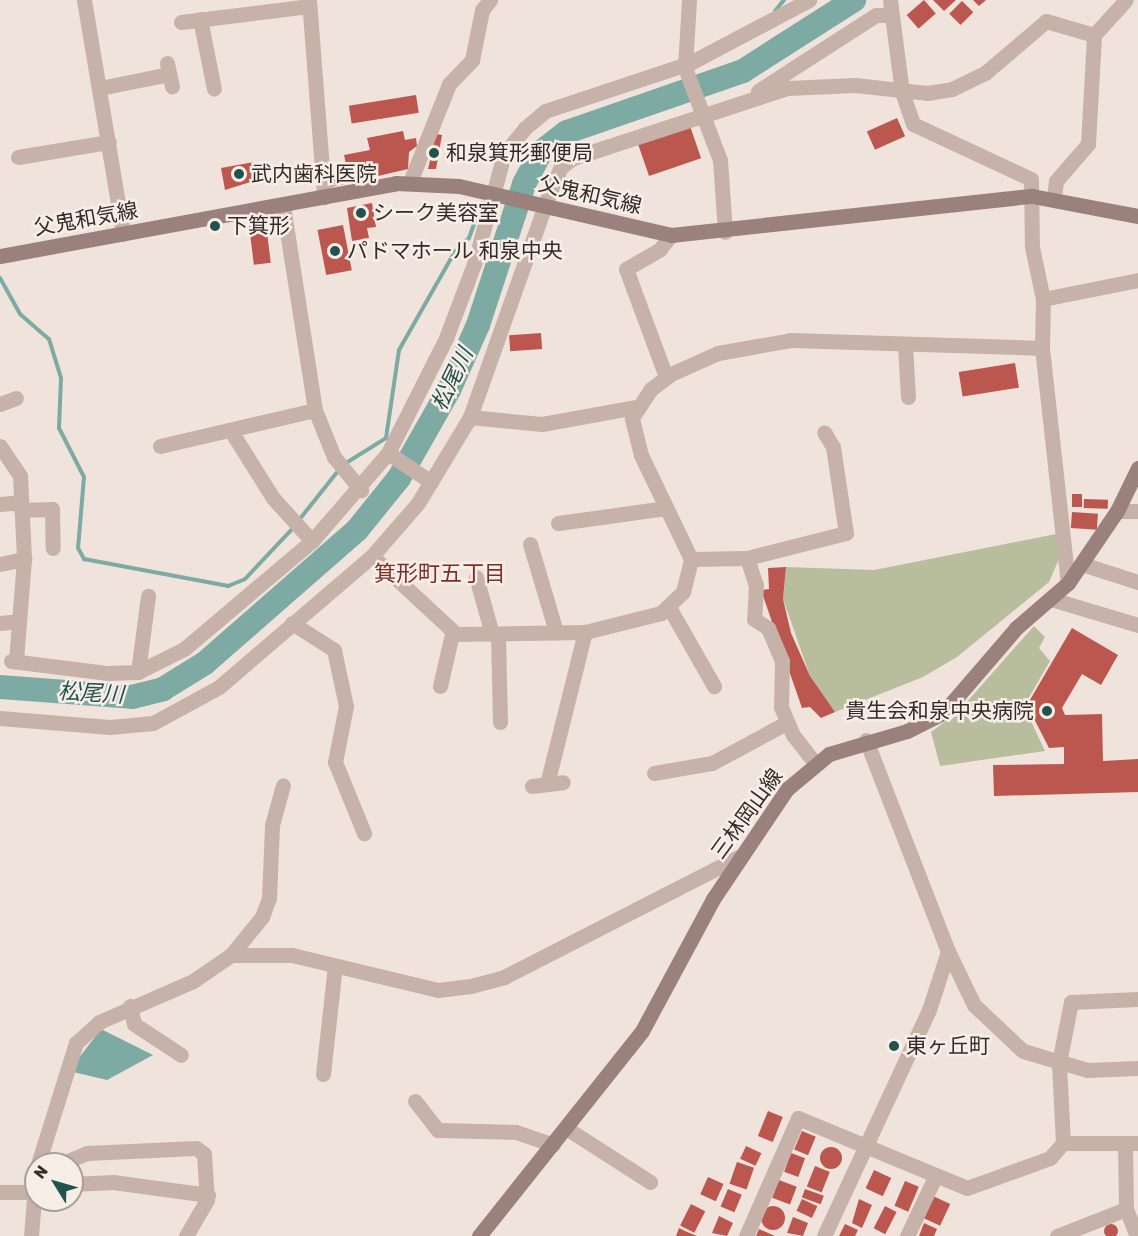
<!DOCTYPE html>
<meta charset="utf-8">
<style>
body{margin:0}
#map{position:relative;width:1138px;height:1236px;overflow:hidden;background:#f0e3dc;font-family:Rubik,"Noto Sans JP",sans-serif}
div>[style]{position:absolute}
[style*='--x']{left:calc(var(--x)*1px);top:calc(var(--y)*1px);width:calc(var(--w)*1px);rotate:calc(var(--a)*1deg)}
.green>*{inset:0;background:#b8bd9d}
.water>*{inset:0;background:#7eaaa4}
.stream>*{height:4px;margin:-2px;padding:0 2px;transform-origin:2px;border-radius:2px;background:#7eaaa4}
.river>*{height:24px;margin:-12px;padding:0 12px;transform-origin:12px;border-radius:12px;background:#7eaaa4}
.building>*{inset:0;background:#bb574f;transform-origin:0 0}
.round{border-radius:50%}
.minor>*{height:15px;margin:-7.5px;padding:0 7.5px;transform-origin:7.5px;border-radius:7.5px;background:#c7b2a9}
.tertiary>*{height:15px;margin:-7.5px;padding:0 7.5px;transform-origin:7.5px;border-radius:7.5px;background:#c7b2a9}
.secondary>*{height:15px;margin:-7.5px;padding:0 7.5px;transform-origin:7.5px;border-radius:7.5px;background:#9a817b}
.dots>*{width:16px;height:16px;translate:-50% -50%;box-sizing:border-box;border:3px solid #f8eee8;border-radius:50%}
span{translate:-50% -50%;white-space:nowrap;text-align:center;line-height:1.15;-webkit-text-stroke:5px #f8eee8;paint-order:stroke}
.poi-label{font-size:21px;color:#342a28}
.left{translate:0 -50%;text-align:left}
.right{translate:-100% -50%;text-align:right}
.street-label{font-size:21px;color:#342a28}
.water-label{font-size:22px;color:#22524d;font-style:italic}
.neighbourhood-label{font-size:22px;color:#7c2f29}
.north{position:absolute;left:24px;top:1152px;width:60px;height:60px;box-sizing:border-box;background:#f8eee8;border:2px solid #aaa09b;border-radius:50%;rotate:307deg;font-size:16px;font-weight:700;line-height:24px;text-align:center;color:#342a28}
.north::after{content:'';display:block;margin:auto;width:21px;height:27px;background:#22524d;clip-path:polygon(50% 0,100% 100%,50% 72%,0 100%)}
</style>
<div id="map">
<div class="green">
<div style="clip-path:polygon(1056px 534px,1059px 559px,1049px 582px,957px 657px,923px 677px,835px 712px,810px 676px,783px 599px,786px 567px,874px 570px)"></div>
<div style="clip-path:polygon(1034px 626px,1045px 637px,1039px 648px,1050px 661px,1024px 706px,1045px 751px,940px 766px,931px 732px,958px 712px)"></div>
</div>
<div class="water">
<div style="clip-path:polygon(101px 1029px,153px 1055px,107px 1080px,69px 1071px)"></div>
</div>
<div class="stream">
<div style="--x:775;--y:11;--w:14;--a:-51"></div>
<div style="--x:0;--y:278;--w:41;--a:60.9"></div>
<div style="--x:20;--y:314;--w:38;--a:41"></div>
<div style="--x:49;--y:339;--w:41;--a:72.9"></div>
<div style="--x:61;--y:378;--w:50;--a:92.3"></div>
<div style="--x:59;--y:428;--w:55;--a:63"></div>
<div style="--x:84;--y:477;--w:71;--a:94.8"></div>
<div style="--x:78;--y:548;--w:13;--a:61"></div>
<div style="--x:84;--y:559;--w:147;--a:10.6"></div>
<div style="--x:228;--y:586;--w:18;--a:-22"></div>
<div style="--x:245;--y:579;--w:73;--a:-46.7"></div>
<div style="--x:346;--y:463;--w:47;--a:-32"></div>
<div style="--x:386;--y:438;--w:89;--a:-81.6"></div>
<div style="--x:399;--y:350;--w:112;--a:-60.4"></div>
<div style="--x:454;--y:253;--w:21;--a:-45"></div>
<div style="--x:469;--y:238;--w:37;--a:-70"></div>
<div style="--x:299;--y:520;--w:63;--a:-51.5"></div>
</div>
<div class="river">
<div style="--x:0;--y:687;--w:132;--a:4.3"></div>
<div style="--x:132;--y:697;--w:32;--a:-14"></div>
<div style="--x:163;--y:689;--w:49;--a:-31.8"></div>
<div style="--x:205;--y:663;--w:202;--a:-41.2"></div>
<div style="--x:357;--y:530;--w:67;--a:-51.1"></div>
<div style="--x:399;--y:478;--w:101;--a:-60.4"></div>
<div style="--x:449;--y:390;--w:71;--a:-66"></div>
<div style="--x:478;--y:325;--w:148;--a:-71.9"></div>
<div style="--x:524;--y:184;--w:36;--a:-62"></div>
<div style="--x:541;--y:152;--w:33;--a:-38"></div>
<div style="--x:567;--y:132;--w:186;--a:-19.1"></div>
<div style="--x:743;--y:71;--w:132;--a:-32.6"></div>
</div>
<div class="building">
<div style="left:924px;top:0;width:18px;height:23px;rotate:49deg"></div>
<div style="clip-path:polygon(933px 0,956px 0,944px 11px)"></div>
<div style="clip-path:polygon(973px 0,986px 0,979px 6px)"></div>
<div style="left:962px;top:1px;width:16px;height:18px;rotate:45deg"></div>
<div style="left:416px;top:95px;width:18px;height:68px;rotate:81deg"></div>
<div style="left:897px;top:118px;width:20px;height:33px;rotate:66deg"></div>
<div style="left:690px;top:126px;width:34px;height:55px;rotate:71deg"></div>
<div style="clip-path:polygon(403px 131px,405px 140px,416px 138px,417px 146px,409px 152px,408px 169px,331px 187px,329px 176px,348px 173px,344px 155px,370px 150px,367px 138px)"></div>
<div style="clip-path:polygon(436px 134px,442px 135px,436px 169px,428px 169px)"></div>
<div style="clip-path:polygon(254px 162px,257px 180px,225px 190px,221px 168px)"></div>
<div style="clip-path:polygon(372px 203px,376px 227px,367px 228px,369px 238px,352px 241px,347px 208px)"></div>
<div style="left:266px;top:224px;width:39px;height:17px;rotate:83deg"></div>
<div style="left:343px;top:225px;width:46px;height:26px;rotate:79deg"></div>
<div style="left:541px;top:333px;width:16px;height:32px;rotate:86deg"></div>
<div style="left:1015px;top:363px;width:25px;height:57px;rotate:81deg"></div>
<div style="left:1072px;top:494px;width:10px;height:13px"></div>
<div style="left:1084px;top:499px;width:24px;height:9px;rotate:2deg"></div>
<div style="left:1072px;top:512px;width:26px;height:16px;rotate:4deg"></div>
<div style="clip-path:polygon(786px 567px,783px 599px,791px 633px,810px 676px,835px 712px,821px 718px,810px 707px,802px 708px,761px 590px,769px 589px,768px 568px)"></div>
<div style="clip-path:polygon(1072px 628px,1118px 655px,1101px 685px,1082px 674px,1062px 708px,1065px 715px,1102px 714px,1103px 761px,1138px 759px,1138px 792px,994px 796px,993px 765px,1064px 764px,1064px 747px,1049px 748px,1027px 705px)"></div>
<div style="left:768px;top:1111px;width:16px;height:27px;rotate:22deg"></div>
<div style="left:802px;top:1131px;width:15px;height:20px;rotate:23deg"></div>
<div style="left:746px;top:1146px;width:17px;height:14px;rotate:25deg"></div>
<div class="round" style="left:820px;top:1147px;width:22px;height:22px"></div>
<div style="left:791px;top:1153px;width:15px;height:20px;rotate:20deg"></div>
<div style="left:737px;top:1162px;width:18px;height:23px;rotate:19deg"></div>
<div style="left:815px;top:1166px;width:16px;height:22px;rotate:22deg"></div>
<div style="left:874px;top:1170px;width:19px;height:20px;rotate:25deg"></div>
<div style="left:708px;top:1177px;width:17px;height:19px;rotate:24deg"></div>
<div style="left:779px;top:1180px;width:19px;height:19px;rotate:21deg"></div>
<div style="left:905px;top:1181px;width:15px;height:27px;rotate:23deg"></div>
<div style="left:728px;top:1189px;width:15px;height:19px;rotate:23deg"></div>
<div style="left:805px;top:1189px;width:20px;height:9px;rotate:20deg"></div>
<div style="left:933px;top:1196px;width:19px;height:24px;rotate:25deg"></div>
<div style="left:802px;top:1199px;width:17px;height:13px;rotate:25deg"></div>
<div style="clip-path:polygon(859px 1199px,872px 1205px,862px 1228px,852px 1223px)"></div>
<div style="left:691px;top:1204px;width:16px;height:24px;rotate:27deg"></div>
<div style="left:885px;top:1206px;width:13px;height:25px;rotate:27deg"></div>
<div class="round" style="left:761px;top:1206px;width:24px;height:24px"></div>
<div style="clip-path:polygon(719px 1216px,733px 1223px,727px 1236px,712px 1233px)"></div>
<div style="clip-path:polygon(793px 1217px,808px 1223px,803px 1236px,787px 1233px)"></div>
<div style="clip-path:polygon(924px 1223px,937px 1229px,934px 1236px,919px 1236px)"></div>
<div class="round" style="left:1104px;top:1224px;width:14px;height:14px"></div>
<div style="clip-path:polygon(845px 1224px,858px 1230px,855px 1236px,839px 1236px)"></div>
<div style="clip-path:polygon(679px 1228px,685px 1231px,697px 1236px,676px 1236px)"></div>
<div style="clip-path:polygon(759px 1229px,775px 1236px,756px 1236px)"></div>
</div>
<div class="minor">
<div style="--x:84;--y:0;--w:237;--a:80.5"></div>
<div style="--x:309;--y:0;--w:198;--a:85.6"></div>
<div style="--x:689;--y:0;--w:68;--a:93.4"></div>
<div style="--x:685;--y:68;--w:98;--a:69.2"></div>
<div style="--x:720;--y:160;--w:72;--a:86"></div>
<div style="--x:890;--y:0;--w:93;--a:82.6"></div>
<div style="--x:902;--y:92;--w:34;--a:71"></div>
<div style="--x:913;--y:124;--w:130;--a:25"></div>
<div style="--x:1031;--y:179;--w:68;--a:89.2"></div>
<div style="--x:1032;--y:247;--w:53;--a:78.1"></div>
<div style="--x:1043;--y:299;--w:97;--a:-11.3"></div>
<div style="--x:200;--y:19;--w:71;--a:78.7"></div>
<div style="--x:181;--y:22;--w:129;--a:-7.1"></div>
<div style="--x:167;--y:63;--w:24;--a:78"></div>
<div style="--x:100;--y:88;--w:70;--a:-11.5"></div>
<div style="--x:758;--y:91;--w:140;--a:-32.8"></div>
<div style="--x:876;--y:15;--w:15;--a:0"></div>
<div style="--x:18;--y:157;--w:92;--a:-9.4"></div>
<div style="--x:410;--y:182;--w:105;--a:-68.3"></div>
<div style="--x:449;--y:84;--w:33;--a:-46"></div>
<div style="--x:472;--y:60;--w:51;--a:-78.7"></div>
<div style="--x:482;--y:10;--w:13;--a:-51"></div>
<div style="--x:1054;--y:197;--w:16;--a:-83"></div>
<div style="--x:1056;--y:181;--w:49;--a:-49.1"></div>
<div style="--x:1088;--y:144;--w:109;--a:-86.8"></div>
<div style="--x:1094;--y:35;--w:47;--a:-47.6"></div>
<div style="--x:1043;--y:299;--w:49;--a:91.2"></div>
<div style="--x:1042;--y:348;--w:236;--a:83.7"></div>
<div style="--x:905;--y:345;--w:52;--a:86.7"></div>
<div style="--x:666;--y:377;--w:115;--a:-110.3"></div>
<div style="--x:626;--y:269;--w:39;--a:-30"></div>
<div style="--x:660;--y:249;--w:18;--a:-52"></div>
<div style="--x:0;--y:404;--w:17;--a:-21"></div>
<div style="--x:315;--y:410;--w:51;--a:68"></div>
<div style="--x:334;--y:457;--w:43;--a:50.7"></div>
<div style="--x:470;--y:417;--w:72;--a:5.6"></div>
<div style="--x:542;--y:424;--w:96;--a:-10.3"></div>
<div style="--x:231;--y:431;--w:79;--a:57.9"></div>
<div style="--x:273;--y:498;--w:58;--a:47.8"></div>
<div style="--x:0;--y:446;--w:36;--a:56"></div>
<div style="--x:20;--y:476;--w:83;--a:87.2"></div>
<div style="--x:24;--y:559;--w:102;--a:94.5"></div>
<div style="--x:160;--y:446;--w:159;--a:-13.1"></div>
<div style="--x:315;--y:410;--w:207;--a:-98.9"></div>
<div style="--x:388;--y:453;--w:52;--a:34"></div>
<div style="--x:0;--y:504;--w:21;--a:-5"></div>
<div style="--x:21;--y:510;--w:31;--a:-2"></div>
<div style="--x:52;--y:509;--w:39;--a:89"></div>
<div style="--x:1117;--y:511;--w:21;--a:0"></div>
<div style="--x:558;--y:523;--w:109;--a:-7.9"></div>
<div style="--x:530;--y:544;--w:92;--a:73.5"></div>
<div style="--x:372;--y:556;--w:115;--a:42.9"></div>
<div style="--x:456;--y:634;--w:129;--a:-0.9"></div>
<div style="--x:585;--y:632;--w:78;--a:-14"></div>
<div style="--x:661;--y:613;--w:30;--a:-44"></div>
<div style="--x:683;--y:592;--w:34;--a:-76"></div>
<div style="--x:691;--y:559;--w:115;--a:-115.7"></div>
<div style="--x:641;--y:455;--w:38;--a:-104"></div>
<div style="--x:632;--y:418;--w:35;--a:-57"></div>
<div style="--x:651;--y:389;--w:25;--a:-37"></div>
<div style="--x:671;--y:374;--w:51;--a:-24.1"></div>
<div style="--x:718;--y:353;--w:74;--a:-10.1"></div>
<div style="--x:791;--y:340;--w:251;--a:1.8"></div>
<div style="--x:747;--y:558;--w:102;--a:-14.2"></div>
<div style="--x:846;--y:533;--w:87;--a:-98.6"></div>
<div style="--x:833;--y:447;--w:17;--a:-121"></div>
<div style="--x:691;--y:559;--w:56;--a:-1"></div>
<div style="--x:747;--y:558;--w:28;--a:72"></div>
<div style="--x:756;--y:585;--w:34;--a:93"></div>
<div style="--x:754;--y:619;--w:17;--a:33"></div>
<div style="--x:768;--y:628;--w:36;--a:67"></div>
<div style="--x:782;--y:661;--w:46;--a:91.2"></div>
<div style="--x:781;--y:707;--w:30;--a:67"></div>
<div style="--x:793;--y:735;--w:36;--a:52"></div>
<div style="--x:0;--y:564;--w:25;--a:-12"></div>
<div style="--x:1082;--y:564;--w:59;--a:17.8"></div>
<div style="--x:476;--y:577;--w:59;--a:74.3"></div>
<div style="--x:1051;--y:599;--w:91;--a:16.6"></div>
<div style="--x:670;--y:609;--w:89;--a:60.3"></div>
<div style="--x:0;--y:623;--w:19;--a:-6"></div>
<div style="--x:292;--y:623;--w:50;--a:32.7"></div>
<div style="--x:334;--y:650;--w:57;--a:77.9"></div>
<div style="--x:346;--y:706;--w:57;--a:101.1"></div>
<div style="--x:335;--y:762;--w:77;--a:67.8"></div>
<div style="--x:498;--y:634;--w:88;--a:88.7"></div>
<div style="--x:11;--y:661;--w:98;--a:7.1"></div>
<div style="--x:108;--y:673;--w:30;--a:-2"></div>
<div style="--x:138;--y:672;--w:51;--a:-26.6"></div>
<div style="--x:184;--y:649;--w:167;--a:-40.2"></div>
<div style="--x:312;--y:541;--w:116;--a:-49.2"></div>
<div style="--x:388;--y:453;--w:129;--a:-63.2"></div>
<div style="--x:446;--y:338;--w:79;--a:-69.3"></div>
<div style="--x:474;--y:264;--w:114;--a:-74.7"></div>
<div style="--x:504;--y:154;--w:33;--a:-51"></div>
<div style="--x:525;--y:128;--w:26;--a:-40"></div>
<div style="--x:545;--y:111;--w:153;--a:-18.3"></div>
<div style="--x:690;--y:63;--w:135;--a:-27.9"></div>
<div style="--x:138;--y:672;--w:77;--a:-82.5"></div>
<div style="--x:440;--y:686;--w:53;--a:-77"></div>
<div style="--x:0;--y:718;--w:110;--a:4.7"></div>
<div style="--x:110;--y:727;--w:43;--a:-5.3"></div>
<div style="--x:153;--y:723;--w:75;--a:-28.6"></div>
<div style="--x:219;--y:687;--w:201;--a:-40.6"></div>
<div style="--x:372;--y:556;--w:70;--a:-49"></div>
<div style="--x:418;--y:503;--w:100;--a:-58.8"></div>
<div style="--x:470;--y:417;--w:233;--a:-70.5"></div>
<div style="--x:548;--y:197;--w:33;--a:-67"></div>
<div style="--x:561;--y:167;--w:15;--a:-37"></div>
<div style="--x:573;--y:158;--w:225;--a:-18.1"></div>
<div style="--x:787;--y:88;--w:68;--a:-2.5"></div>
<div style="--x:855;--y:85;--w:72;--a:6.3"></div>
<div style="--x:927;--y:93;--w:25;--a:-9"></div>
<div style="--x:952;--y:89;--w:37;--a:-26"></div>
<div style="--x:985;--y:73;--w:80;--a:-40.4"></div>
<div style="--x:1046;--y:21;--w:50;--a:16.3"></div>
<div style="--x:654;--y:773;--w:59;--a:-9.8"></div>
<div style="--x:712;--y:763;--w:84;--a:-28.4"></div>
<div style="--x:547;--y:784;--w:157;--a:-76"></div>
<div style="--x:532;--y:786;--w:31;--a:-7"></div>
<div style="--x:948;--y:951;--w:60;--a:64.3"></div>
<div style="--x:974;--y:1005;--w:67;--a:43.2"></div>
<div style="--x:1023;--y:1051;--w:67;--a:16.5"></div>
<div style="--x:1087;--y:1070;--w:51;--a:-2.2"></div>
<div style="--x:231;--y:955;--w:49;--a:-50.8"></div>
<div style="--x:262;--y:917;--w:20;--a:-70"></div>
<div style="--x:269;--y:898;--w:73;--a:-87.6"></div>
<div style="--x:272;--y:825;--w:41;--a:-74.6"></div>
<div style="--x:130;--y:1006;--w:18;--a:77"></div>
<div style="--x:134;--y:1024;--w:56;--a:33.4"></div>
<div style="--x:323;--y:1074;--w:109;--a:-83.7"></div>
<div style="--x:415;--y:1101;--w:37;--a:52"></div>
<div style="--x:438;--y:1130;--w:78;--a:1.5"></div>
<div style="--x:516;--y:1132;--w:39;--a:19"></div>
<div style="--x:566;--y:1128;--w:100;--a:32.7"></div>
<div style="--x:1063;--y:1143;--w:75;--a:0"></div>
<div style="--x:38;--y:1164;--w:127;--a:-72.6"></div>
<div style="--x:76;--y:1043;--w:31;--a:-42"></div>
<div style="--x:99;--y:1022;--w:103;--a:-23.6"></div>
<div style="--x:193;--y:981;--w:46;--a:-34.4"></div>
<div style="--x:231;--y:955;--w:61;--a:0"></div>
<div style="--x:292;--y:955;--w:150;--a:13.5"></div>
<div style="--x:438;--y:990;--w:33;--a:-7"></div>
<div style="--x:471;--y:986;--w:34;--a:-15"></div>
<div style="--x:504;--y:977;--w:264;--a:-27.1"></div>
<div style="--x:60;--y:1164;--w:29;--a:-22"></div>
<div style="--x:87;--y:1153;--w:109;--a:-2.6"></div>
<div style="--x:196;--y:1148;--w:10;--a:37"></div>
<div style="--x:204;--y:1154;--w:46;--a:86.3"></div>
<div style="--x:207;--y:1200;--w:42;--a:120.3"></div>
<div style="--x:72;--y:1184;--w:41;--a:-2.8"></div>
<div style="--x:113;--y:1182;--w:96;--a:7.8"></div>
<div style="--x:0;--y:1192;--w:31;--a:0"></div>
<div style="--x:1126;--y:1209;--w:29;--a:68"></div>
<div style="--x:31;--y:1236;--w:62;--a:-85.4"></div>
<div style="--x:746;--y:1236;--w:129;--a:-66.2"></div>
<div style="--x:798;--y:1118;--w:183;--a:22.5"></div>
<div style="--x:967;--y:1188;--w:88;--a:-19.9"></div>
<div style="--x:1050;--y:1158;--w:20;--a:-49"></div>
<div style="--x:1063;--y:1143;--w:80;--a:-92.9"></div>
<div style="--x:1059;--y:1063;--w:62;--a:-78.9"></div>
<div style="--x:1071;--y:1002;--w:67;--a:-2.6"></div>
<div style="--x:824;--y:1236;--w:249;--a:-65.1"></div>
<div style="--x:929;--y:1010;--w:62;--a:-72.1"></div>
<div style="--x:907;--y:1236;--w:65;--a:-64.6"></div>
<div style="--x:1057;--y:1236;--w:74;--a:-21.4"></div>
<div style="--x:1126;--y:1209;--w:66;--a:-90.9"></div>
</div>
<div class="tertiary">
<div style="--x:866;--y:740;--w:226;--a:68.8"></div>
</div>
<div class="secondary">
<div style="--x:0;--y:256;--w:403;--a:-10.4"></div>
<div style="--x:396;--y:183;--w:63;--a:2.7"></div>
<div style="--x:459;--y:186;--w:218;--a:13"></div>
<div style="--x:671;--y:235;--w:363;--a:-6.2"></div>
<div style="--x:1032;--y:196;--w:108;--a:10.7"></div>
<div style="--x:479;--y:1236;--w:262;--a:-51.5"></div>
<div style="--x:642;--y:1031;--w:150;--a:-61.7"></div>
<div style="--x:713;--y:899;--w:133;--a:-56.1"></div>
<div style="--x:787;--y:789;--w:55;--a:-39.8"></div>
<div style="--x:829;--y:754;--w:81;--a:-16.4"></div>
<div style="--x:907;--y:731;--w:40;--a:-26.6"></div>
<div style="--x:943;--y:713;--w:112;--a:-49.3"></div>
<div style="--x:1016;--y:628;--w:69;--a:-40.9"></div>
<div style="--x:1068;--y:583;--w:87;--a:-55.8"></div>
<div style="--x:1117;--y:511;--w:48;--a:-64"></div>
</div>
<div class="dots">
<div style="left:434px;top:153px;background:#22524d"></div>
<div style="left:239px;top:174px;background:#22524d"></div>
<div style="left:361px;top:213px;background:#22524d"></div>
<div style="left:215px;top:226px;background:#22524d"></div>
<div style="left:335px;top:251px;background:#22524d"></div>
<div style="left:1047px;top:711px;background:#22524d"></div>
<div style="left:894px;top:1046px;background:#22524d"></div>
</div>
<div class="poi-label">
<span class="left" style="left:446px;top:153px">和泉箕形郵便局</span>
<span class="left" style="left:251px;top:174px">武内歯科医院</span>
<span class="left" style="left:373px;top:213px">シーク美容室</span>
<span class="left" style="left:227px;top:226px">下箕形</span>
<span class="left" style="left:347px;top:251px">パドマホール 和泉中央</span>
<span class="right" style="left:1034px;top:711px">貴生会和泉中央病院</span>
<span class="left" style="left:906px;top:1046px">東ヶ丘町</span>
</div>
<div class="street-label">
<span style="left:590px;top:195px;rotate:13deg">父鬼和気線</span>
<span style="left:86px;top:219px;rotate:-10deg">父鬼和気線</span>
<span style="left:747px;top:814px;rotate:-54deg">三林岡山線</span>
</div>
<div class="water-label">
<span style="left:452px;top:379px;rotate:-64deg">松尾川</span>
<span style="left:91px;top:693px;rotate:3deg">松尾川</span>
</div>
<div class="neighbourhood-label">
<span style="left:440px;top:574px">箕形町五丁目</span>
</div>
<div class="north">N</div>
</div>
